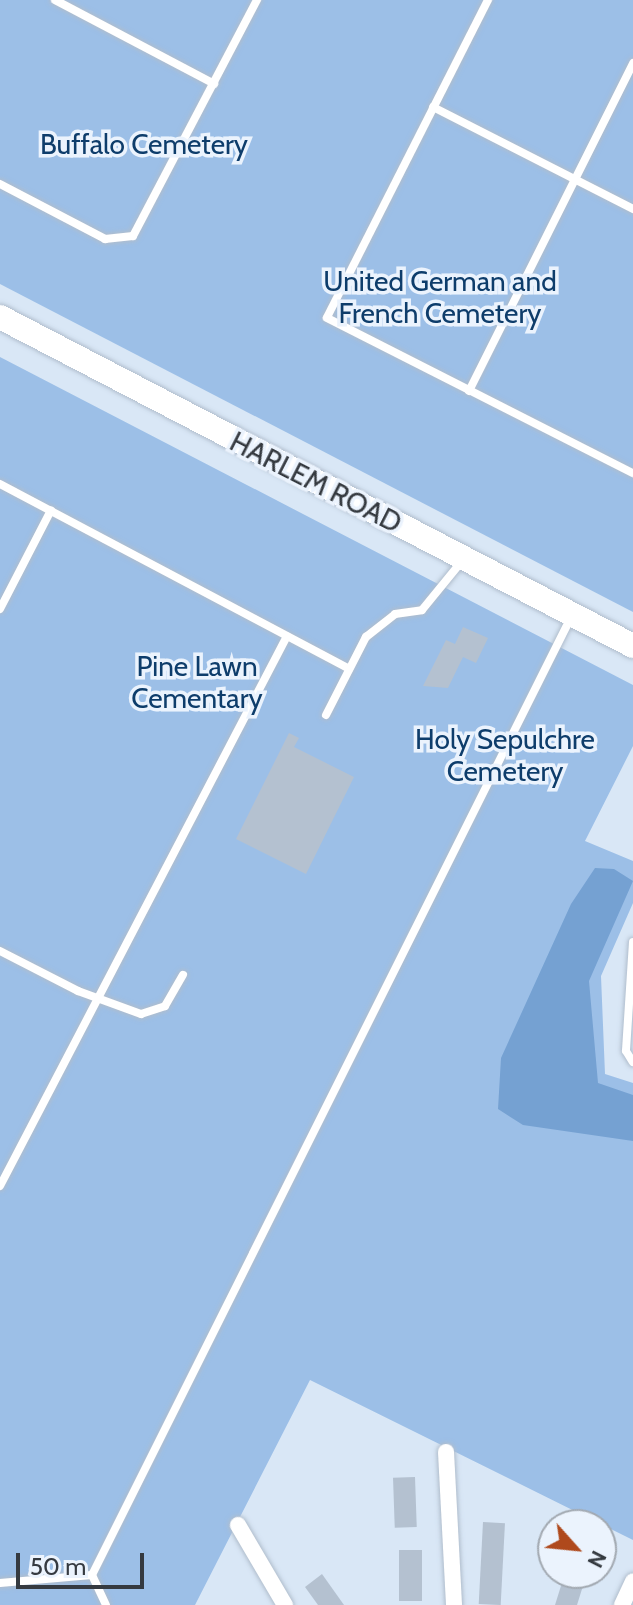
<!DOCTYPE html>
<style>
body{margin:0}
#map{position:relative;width:633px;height:1605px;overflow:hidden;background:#d9e7f6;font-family:Cabin,sans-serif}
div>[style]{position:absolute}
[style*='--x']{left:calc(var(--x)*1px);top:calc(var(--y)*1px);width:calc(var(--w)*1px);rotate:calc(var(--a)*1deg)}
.green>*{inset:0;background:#9cbfe7}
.water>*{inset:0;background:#75a1d2}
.building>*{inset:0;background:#b4c1d0;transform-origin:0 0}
.roads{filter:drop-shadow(0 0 2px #b0bdcc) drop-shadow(0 0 2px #b0bdcc)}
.lane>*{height:8px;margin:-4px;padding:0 4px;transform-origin:4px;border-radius:4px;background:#fff}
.street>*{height:16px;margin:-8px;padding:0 8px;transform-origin:8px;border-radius:8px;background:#fff}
.secondary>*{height:24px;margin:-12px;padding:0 12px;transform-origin:12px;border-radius:12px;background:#fff}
span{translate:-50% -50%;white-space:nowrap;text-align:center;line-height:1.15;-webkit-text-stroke:7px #ebf3fd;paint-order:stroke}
.park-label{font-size:28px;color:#0e3d6b}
.street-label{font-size:28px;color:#353a40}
.north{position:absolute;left:537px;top:1509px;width:80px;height:80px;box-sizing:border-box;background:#ebf3fd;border:2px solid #a2a9b1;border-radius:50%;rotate:117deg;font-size:22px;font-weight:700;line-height:32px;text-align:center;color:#353a40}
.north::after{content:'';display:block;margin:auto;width:28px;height:36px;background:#af491c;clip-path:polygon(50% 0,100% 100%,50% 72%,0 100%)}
.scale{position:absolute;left:16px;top:1553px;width:128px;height:36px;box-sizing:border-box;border:4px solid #353a40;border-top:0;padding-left:10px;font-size:24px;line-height:28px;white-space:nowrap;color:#353a40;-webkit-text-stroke:6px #ebf3fd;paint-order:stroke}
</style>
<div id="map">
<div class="green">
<div style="clip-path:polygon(0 0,633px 0,633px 612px,0 284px)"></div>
<div style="clip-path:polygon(0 357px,633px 685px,633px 746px,585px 841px,633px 861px,633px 903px,601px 976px,605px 1074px,633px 1083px,633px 1540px,310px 1380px,195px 1605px,0 1605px)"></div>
</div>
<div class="water">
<div style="clip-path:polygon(595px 868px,614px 869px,633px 881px,589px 981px,598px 1083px,633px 1095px,633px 1141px,523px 1125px,498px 1109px,501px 1058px,571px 904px)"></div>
</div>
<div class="building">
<div style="clip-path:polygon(463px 627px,488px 638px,476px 663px,463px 657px,448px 688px,423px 686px,446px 640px,455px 644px)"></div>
<div style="clip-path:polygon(289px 733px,299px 738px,294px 747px,354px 777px,306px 874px,236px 839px)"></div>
<div style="left:415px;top:1477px;width:50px;height:22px;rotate:88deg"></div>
<div style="left:483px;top:1522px;width:22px;height:82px;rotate:3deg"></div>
<div style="left:399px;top:1550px;width:23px;height:51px"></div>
<div style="clip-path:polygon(565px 1573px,587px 1573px,577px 1605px,555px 1605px)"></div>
<div style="clip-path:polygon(322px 1574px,344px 1605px,318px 1605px,305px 1587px)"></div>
</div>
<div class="roads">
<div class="lane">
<div style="--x:55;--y:0;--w:180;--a:27.8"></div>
<div style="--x:488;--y:0;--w:356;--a:116.9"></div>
<div style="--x:327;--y:318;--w:343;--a:26.9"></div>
<div style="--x:433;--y:107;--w:225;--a:27"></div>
<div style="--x:0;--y:184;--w:119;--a:27.6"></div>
<div style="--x:105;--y:239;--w:28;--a:-6"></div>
<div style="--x:133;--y:236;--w:267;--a:-62.3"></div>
<div style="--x:469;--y:391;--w:367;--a:-63.4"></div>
<div style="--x:0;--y:484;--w:395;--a:27.9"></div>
<div style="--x:0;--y:609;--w:111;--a:-62.7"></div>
<div style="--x:326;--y:715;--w:88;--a:-62.9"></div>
<div style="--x:366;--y:637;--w:37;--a:-38"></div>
<div style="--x:395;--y:614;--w:27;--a:-8"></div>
<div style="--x:422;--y:610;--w:63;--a:-50.8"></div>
<div style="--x:633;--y:942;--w:109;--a:93.7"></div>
<div style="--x:626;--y:1051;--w:13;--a:58"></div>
<div style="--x:0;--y:951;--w:88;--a:27.1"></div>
<div style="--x:78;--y:991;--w:67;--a:20.1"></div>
<div style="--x:141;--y:1014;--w:25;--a:-18"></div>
<div style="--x:165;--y:1006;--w:36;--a:-60"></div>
<div style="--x:0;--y:1186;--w:620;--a:-62.44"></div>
<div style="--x:92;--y:1575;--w:1071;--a:-63.43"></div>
<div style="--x:92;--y:1575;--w:33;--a:65"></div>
<div style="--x:0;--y:1583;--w:92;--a:-5"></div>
</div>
<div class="street">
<div style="--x:446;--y:1452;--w:153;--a:87"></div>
<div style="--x:238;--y:1525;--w:93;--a:59.6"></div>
<div style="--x:622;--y:1605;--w:26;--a:-65"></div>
</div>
<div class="secondary">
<div style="--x:0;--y:317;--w:713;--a:27.46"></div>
</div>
</div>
<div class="park-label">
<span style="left:144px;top:144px">Buffalo Cemetery</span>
<span style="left:440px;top:297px">United German and<br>French Cemetery</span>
<span style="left:197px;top:682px">Pine Lawn<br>Cementary</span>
<span style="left:505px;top:755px">Holy Sepulchre<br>Cemetery</span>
</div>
<div class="street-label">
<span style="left:316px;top:482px;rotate:27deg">HARLEM ROAD</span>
</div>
<div class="north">N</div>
<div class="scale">50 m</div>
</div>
